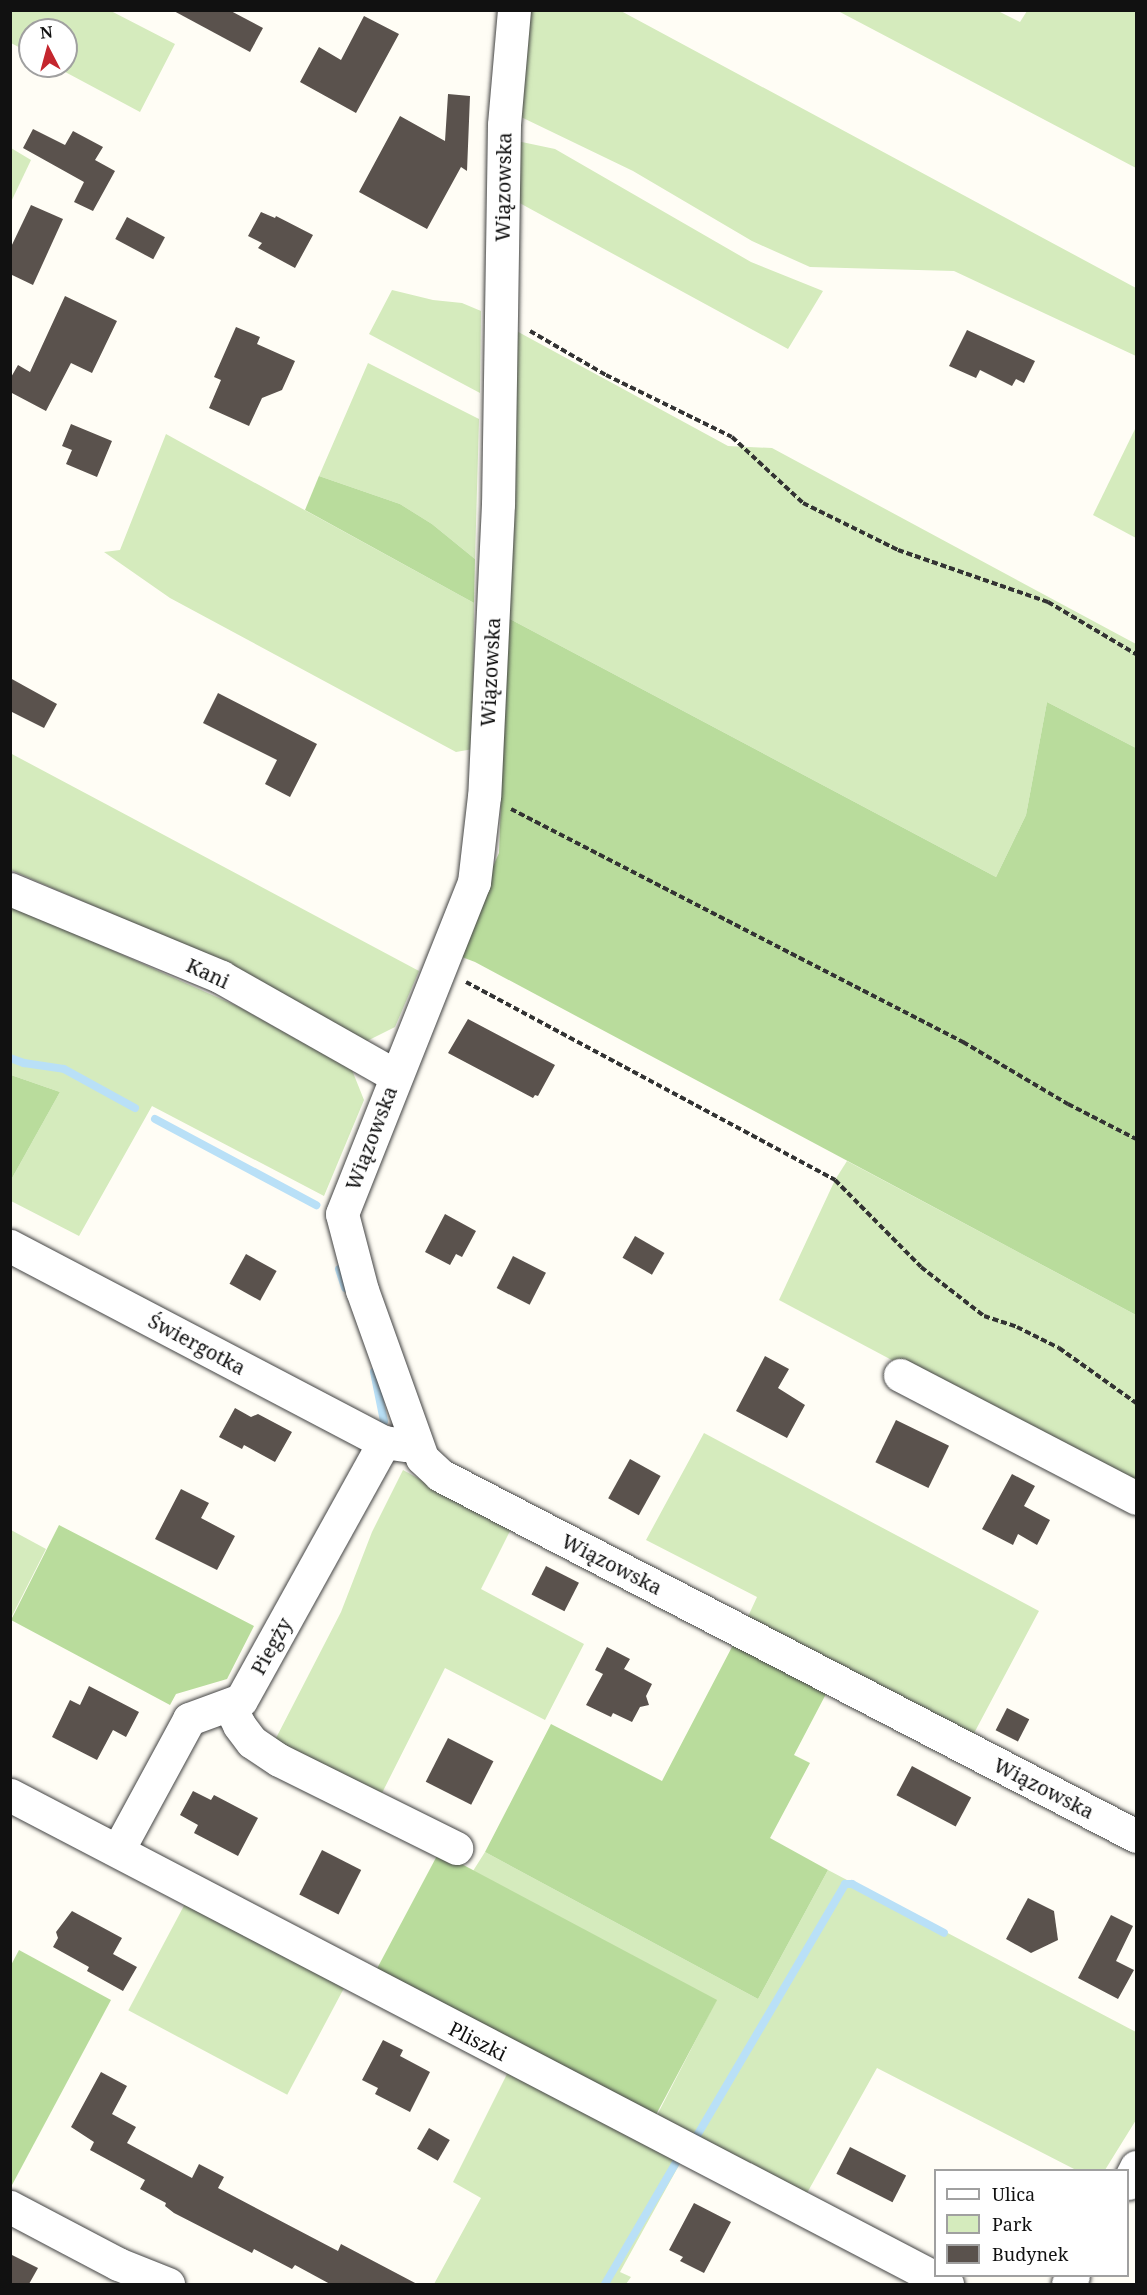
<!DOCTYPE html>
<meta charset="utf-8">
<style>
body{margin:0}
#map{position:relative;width:1147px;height:2295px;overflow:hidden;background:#fffdf5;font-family:"Noto Serif",serif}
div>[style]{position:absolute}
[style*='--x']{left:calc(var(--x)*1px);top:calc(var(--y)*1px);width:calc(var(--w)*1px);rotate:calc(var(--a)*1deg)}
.green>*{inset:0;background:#d5ebbd;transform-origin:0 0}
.forest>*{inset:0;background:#b9dc9c;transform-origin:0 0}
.stream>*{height:8px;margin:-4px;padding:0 4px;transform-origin:4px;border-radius:4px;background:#b9e0f7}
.building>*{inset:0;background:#5a524d;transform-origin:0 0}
.path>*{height:4px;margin-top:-2px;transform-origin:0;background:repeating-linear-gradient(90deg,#333 0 6px,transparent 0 9px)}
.roads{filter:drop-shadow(0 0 2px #444) drop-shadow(0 0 2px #444)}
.minor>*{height:33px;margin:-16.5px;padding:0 16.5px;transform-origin:16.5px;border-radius:16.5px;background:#fff}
span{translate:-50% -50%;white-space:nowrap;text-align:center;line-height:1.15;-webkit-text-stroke:6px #fff;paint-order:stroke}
.street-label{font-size:20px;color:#111}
.frame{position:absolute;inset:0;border:12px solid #111;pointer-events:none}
.legend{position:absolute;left:934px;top:2169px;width:195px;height:108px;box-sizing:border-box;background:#fff;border:2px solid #a0a0a0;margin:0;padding:8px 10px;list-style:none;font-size:18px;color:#111}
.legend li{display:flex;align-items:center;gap:12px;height:30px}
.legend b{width:30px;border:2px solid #a0a0a0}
.north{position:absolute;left:18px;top:18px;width:60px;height:60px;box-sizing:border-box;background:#fff;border:2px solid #a0a0a0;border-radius:50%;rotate:354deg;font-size:16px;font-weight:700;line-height:24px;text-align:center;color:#111}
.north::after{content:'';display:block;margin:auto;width:21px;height:27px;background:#c4262e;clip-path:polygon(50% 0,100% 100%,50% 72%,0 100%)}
</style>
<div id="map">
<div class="green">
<div style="clip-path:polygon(10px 11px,111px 11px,175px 44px,140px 112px,54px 66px,66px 66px,66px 30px,30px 30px,30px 53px,11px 43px)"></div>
<div style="clip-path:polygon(526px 11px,621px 11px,1136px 288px,1136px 356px,954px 271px,810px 267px,752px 241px,633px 171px,521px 117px)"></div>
<div style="clip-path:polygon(838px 11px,998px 11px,1020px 22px,1027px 11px,1136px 11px,1136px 168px)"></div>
<div style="clip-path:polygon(517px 141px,555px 149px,751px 262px,823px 291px,788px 349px,514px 200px)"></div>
<div style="clip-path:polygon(11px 148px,31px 160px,11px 202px)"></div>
<div style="clip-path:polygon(392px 290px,433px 300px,462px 303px,481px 311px,480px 393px,369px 334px)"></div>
<div style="clip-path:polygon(511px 328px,728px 446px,772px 448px,1136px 644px,1136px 748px,1047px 702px,1026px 815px,996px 877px,508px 618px)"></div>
<div style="clip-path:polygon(368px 363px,479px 419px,475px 559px,432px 524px,400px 504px,319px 476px)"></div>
<div style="clip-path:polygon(1136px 427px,1136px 538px,1093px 515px)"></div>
<div style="clip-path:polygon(166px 434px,474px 603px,473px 749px,456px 752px,170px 598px,104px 552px,120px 550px)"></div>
<div style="clip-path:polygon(10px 753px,419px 971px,395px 1027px,367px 1041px,181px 944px,11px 870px)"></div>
<div style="clip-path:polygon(11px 905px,239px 1007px,352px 1070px,364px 1100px,324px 1196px,152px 1106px,79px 1236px,11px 1201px,11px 1180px,60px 1092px,11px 1075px)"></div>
<div style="clip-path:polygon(847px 1161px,1136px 1315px,1136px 1490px,779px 1300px,835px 1180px)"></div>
<div style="clip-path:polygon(704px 1433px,1039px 1611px,972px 1737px,745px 1623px,757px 1597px,646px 1540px)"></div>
<div style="clip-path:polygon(403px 1470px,511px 1529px,481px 1589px,584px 1644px,545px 1720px,445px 1668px,380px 1797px,274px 1742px,341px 1612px,372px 1532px)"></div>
<div style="clip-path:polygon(11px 1530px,46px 1549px,11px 1618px)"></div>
<div style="clip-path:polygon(485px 1852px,758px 1999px,828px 1870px,1136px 2032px,1136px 2120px,1105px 2170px,1076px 2170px,877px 2068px,802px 2202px,653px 2123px,716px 2001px,473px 1871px)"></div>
<div style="left:187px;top:1900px;width:180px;height:125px;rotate:28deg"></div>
<div style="clip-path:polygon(509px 2070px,683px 2158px,620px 2272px,631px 2277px,626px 2284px,434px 2284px,481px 2198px,453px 2182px)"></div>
</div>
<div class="forest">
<div style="clip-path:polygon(319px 476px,400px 504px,432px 524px,475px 559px,474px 603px,305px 510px)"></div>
<div style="clip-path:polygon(508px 618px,996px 877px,1026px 815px,1047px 702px,1136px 748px,1136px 1315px,475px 962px,454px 954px,499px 853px)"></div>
<div style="clip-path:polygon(11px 1075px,60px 1092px,11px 1180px,10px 1075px)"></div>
<div style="clip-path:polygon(59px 1525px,254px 1626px,227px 1679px,176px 1694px,170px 1705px,11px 1620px)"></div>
<div style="clip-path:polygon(733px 1645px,826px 1694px,794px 1755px,810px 1763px,770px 1838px,828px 1870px,758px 1999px,485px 1852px,551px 1724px,662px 1781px)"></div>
<div style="left:439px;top:1852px;width:315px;height:139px;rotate:28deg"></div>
<div style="clip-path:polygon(19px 1950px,111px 2000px,12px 2185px,10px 1967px)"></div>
</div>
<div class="stream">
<div style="--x:10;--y:1058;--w:15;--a:20"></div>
<div style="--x:24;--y:1063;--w:40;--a:8.5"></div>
<div style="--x:64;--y:1069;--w:81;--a:28.8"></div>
<div style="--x:155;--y:1119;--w:183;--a:28.1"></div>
<div style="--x:339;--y:1269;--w:20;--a:72"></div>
<div style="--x:374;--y:1372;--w:50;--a:78.5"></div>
<div style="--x:695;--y:2139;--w:296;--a:-59.5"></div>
<div style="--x:845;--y:1884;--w:7;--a:0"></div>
<div style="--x:852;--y:1884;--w:104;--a:28"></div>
<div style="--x:605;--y:2284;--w:145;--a:-59.7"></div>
</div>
<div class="building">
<div style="clip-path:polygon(172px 10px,229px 10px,263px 28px,250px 52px)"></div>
<div style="clip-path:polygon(364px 16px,399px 34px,356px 113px,300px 82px,319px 47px,341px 60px)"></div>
<div style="clip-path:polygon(448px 94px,470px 96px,467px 171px,461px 167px,427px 229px,359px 192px,400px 116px,445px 141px)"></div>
<div style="clip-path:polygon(33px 129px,65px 145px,73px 131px,103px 147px,95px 160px,115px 171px,93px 211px,74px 202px,84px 182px,23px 148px)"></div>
<div style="clip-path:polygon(31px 205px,63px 219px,33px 285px,10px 274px,10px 249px)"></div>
<div style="clip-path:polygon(261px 212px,275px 218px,276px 216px,313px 235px,295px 268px,258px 248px,262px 243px,248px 236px)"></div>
<div style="left:127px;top:217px;width:43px;height:25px;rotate:28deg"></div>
<div style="clip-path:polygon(65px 296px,117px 321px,92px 373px,71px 363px,46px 411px,10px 392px,10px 379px,18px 365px,30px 372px)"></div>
<div style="clip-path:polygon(236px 327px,260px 337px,257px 344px,295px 361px,282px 390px,262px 398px,249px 426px,209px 408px,221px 380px,214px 377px)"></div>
<div style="clip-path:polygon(967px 330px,1035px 361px,1024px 383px,1016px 379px,1012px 386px,980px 370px,976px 378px,949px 366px)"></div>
<div style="clip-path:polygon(71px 424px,112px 441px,97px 477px,66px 464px,72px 450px,62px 446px)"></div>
<div style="clip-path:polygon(10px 678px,57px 704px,44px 728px,10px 711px)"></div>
<div style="clip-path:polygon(218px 693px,317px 744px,290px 797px,265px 784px,277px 760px,203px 723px)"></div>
<div style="clip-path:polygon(468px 1019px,555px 1065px,538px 1096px,535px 1095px,533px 1098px,448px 1053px)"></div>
<div style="clip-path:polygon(445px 1214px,476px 1231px,462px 1257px,456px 1254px,450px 1265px,425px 1252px)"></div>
<div style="left:635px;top:1236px;width:34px;height:25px;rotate:30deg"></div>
<div style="left:246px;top:1254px;width:35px;height:34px;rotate:29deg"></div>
<div style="left:513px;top:1256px;width:37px;height:36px;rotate:27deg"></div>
<div style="clip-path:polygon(765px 1356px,789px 1369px,778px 1388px,805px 1405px,787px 1438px,736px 1411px)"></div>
<div style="clip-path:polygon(235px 1408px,251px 1417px,258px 1414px,292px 1432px,275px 1462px,244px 1445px,242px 1449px,219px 1437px)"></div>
<div style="left:896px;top:1420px;width:59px;height:47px;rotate:26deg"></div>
<div style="left:630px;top:1459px;width:35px;height:45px;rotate:29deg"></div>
<div style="clip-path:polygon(1012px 1474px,1035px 1486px,1024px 1506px,1050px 1520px,1037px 1545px,1018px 1534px,1013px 1545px,982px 1529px)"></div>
<div style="clip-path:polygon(181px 1489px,209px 1503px,201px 1518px,235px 1536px,217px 1570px,155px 1539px)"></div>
<div style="left:546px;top:1566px;width:37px;height:32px;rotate:27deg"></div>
<div style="clip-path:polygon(607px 1647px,630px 1659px,624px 1669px,652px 1684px,646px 1696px,649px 1705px,640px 1707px,632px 1722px,613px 1713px,611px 1717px,586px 1705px,603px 1674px,595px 1670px)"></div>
<div style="clip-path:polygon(89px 1686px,139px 1712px,126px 1737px,113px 1730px,97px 1760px,52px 1737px,70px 1700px,80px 1705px)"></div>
<div style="left:1007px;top:1708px;width:25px;height:25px;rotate:27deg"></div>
<div style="left:448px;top:1738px;width:51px;height:49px;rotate:27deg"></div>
<div style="left:912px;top:1766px;width:67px;height:33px;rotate:28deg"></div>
<div style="clip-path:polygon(193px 1791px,211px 1800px,214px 1795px,258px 1818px,238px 1856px,194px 1833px,198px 1825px,180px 1815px)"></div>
<div style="left:322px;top:1850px;width:44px;height:50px;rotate:27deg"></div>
<div style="clip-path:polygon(1028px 1898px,1054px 1911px,1058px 1940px,1031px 1953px,1006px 1939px)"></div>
<div style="clip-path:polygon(72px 1911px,122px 1938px,113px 1954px,137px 1967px,123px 1991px,87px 1971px,89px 1967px,53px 1947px,58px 1938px,56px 1932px)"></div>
<div style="clip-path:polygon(1111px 1915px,1133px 1926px,1116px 1961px,1134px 1970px,1118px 1999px,1078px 1978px)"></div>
<div style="clip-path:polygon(383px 2040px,403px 2050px,400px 2056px,430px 2072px,410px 2112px,375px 2094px,378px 2088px,362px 2080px)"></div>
<div style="clip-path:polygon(101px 2072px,127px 2086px,112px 2114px,136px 2127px,127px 2143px,192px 2178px,199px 2164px,224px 2177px,218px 2188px,338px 2251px,341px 2244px,417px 2284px,330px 2284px,295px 2265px,292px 2269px,254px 2249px,252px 2253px,174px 2213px,165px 2206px,166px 2203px,140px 2189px,145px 2180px,90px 2150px,94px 2142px,71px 2127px)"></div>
<div style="left:429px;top:2128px;width:24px;height:24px;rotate:30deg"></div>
<div style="left:850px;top:2147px;width:63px;height:30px;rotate:27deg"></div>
<div style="clip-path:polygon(694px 2203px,731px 2222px,704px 2273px,680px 2261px,683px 2257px,669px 2250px)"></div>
<div style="clip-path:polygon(10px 2254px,38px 2268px,29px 2284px,10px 2284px)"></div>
</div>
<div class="path">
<div style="--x:530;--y:331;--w:88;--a:30.1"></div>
<div style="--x:606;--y:375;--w:140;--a:26.2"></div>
<div style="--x:732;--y:437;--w:97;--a:42.9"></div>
<div style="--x:803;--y:503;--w:106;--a:26.3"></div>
<div style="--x:898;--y:550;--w:159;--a:19.1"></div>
<div style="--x:1048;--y:602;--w:102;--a:30.6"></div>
<div style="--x:511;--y:809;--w:509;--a:27.27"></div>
<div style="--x:963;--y:1042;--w:122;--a:30.6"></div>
<div style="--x:1068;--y:1104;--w:76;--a:27.2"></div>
<div style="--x:466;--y:982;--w:419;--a:28.2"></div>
<div style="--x:835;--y:1180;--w:122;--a:45.3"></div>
<div style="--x:921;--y:1267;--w:80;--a:37.9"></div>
<div style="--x:984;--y:1316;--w:35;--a:18"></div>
<div style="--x:1017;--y:1327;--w:47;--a:26.6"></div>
<div style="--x:1059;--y:1348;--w:95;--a:35.5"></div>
</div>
<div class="roads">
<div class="minor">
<div style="--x:514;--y:10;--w:115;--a:95"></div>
<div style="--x:504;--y:125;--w:379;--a:90.9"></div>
<div style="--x:498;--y:504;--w:292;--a:92.7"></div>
<div style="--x:484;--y:796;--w:87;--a:96.6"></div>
<div style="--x:474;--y:882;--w:357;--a:111.7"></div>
<div style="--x:342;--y:1214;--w:79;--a:75.3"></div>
<div style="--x:362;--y:1290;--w:178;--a:70.3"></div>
<div style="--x:422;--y:1458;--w:25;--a:43"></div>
<div style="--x:440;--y:1475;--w:784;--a:27.41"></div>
<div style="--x:10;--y:889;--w:229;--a:22.6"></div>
<div style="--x:221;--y:977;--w:201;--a:29.5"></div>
<div style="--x:10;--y:1246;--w:422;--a:27.7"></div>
<div style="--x:384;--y:1442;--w:22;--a:8"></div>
<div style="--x:900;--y:1375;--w:266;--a:27.5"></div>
<div style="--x:229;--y:1705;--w:22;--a:63"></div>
<div style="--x:239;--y:1725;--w:21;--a:53"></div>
<div style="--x:252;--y:1742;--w:32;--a:34"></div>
<div style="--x:279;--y:1760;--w:198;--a:26.4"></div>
<div style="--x:10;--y:1795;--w:1057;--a:27.56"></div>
<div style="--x:118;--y:1850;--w:149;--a:-61.5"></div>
<div style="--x:189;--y:1719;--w:55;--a:-20.1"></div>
<div style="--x:241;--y:1700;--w:295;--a:-61"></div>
<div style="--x:1128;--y:2183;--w:18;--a:-63"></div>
<div style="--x:10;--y:2207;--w:122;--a:27.8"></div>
<div style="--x:118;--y:2264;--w:54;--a:21.8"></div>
<div style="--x:1068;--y:2284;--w:9;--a:-58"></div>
</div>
</div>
<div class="street-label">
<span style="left:503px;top:187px;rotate:-89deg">Wiązowska</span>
<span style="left:490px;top:672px;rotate:-87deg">Wiązowska</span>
<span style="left:208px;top:973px;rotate:25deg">Kani</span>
<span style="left:371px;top:1138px;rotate:-69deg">Wiązowska</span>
<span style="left:197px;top:1344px;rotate:28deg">Świergotka</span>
<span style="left:612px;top:1564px;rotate:27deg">Wiązowska</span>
<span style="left:271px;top:1646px;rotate:-61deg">Piegży</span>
<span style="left:1044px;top:1788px;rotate:27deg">Wiązowska</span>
<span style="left:478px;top:2041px;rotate:27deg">Pliszki</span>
</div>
<div class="frame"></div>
<ul class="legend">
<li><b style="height:8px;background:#fff"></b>Ulica</li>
<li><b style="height:16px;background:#d5ebbd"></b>Park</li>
<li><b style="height:16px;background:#5a524d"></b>Budynek</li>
</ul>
<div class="north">N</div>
</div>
